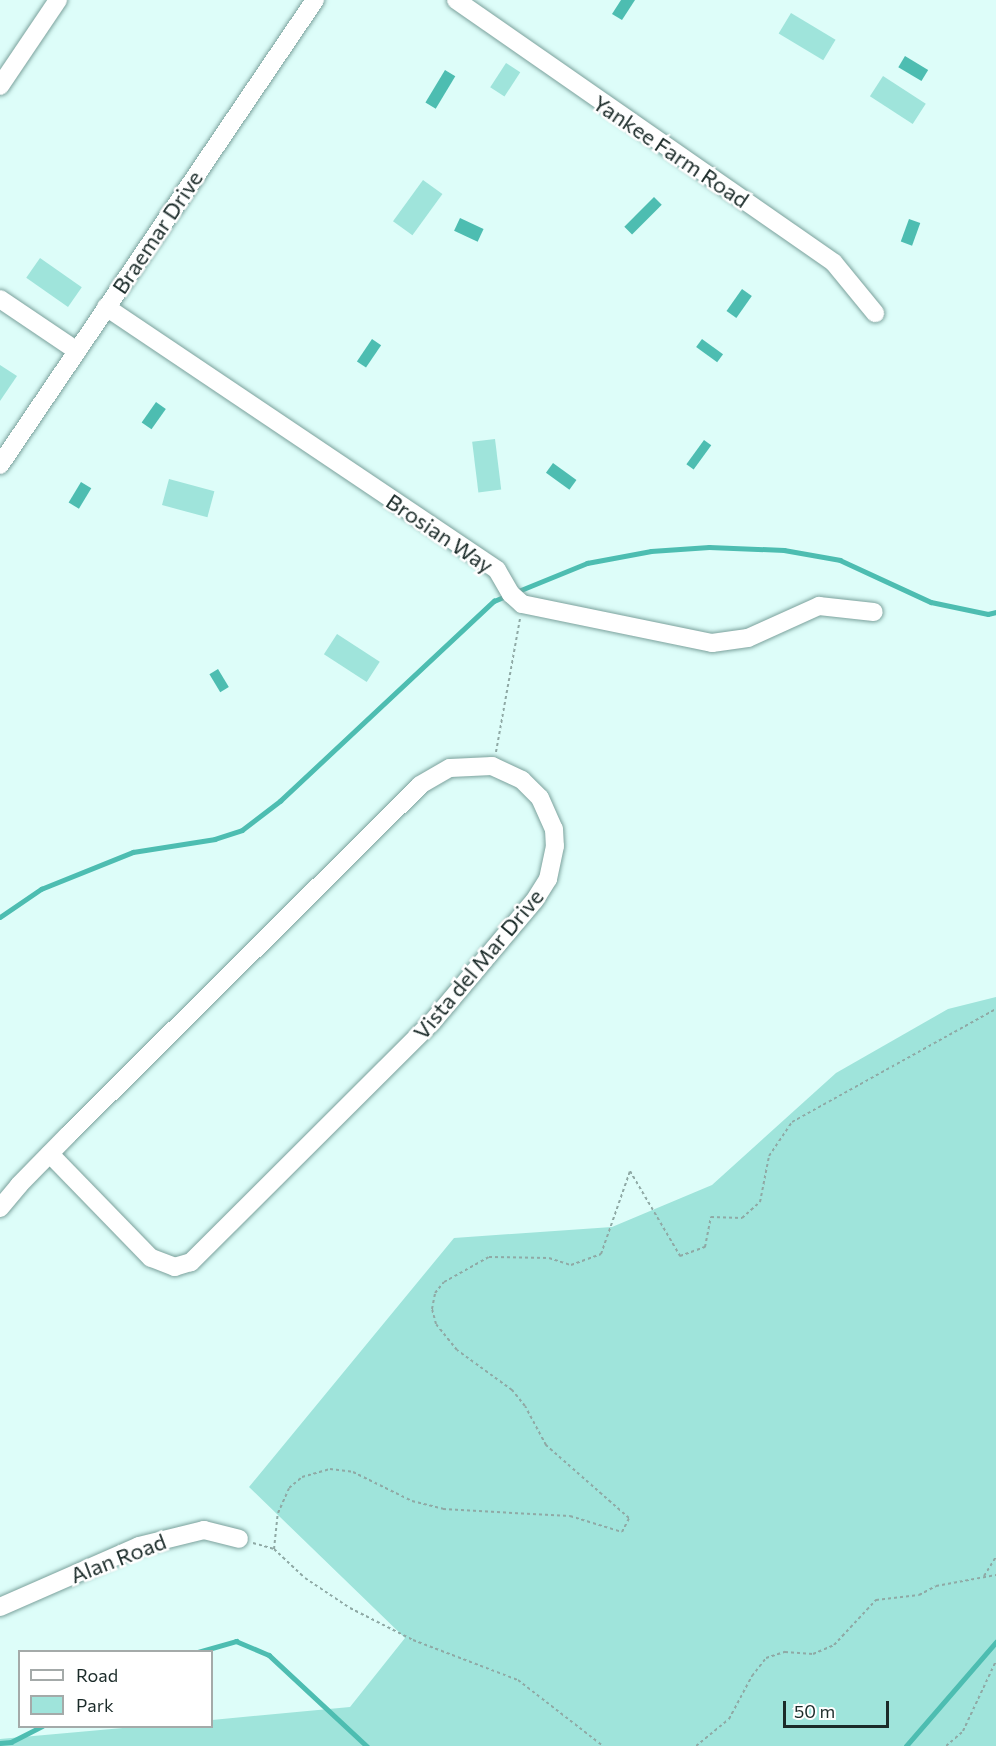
<!DOCTYPE html>
<style>
body{margin:0}
#map{position:relative;width:996px;height:1746px;overflow:hidden;background:#ddfdf9;font-family:Commissioner,sans-serif}
div>[style]{position:absolute}
[style*='--x']{left:calc(var(--x)*1px);top:calc(var(--y)*1px);width:calc(var(--w)*1px);rotate:calc(var(--a)*1deg)}
.green>*{inset:0;background:#9fe4db;transform-origin:0 0}
.water>*{inset:0;background:#4dbdb1;transform-origin:0 0}
.stream>*{height:4.5px;margin:-2.25px;padding:0 2.25px;transform-origin:2.25px;border-radius:2.25px;background:#4dbdb1}
.path>*{height:2px;margin-top:-1px;transform-origin:0;background:repeating-linear-gradient(90deg,#8fa9a5 0 3px,transparent 0 6px)}
.roads{filter:drop-shadow(0 0 2px #7ba19c) drop-shadow(0 0 2px #7ba19c)}
.minor>*{height:18px;margin:-9px;padding:0 9px;transform-origin:9px;border-radius:9px;background:#fff}
span{translate:-50% -50%;white-space:nowrap;text-align:center;line-height:1.15;-webkit-text-stroke:5px #fff;paint-order:stroke}
.street-label{font-size:22px;color:#1b2b29}
.legend{position:absolute;left:18px;top:1650px;width:195px;height:78px;box-sizing:border-box;background:#fff;border:2px solid #a4aaa9;margin:0;padding:8px 10px;list-style:none;font-size:18px;color:#1b2b29}
.legend li{display:flex;align-items:center;gap:12px;height:30px}
.legend b{width:30px;border:2px solid #a4aaa9}
.scale{position:absolute;left:783px;top:1701px;width:106px;height:27px;box-sizing:border-box;border:3px solid #1b2b29;border-top:0;padding-left:8px;font-size:18px;line-height:21px;white-space:nowrap;color:#1b2b29;-webkit-text-stroke:4px #fff;paint-order:stroke}
</style>
<div id="map">
<div class="green">
<div style="left:791px;top:13px;width:52px;height:24px;rotate:31deg"></div>
<div style="left:506px;top:63px;width:17px;height:29px;rotate:33deg"></div>
<div style="left:883px;top:76px;width:51px;height:24px;rotate:33deg"></div>
<div style="left:423px;top:180px;width:24px;height:51px;rotate:36deg"></div>
<div style="left:40px;top:258px;width:51px;height:24px;rotate:35deg"></div>
<div style="clip-path:polygon(0 365px,17px 376px,0 401px)"></div>
<div style="left:495px;top:439px;width:51px;height:23px;rotate:83deg"></div>
<div style="left:169px;top:479px;width:47px;height:27px;rotate:15deg"></div>
<div style="left:337px;top:634px;width:51px;height:24px;rotate:33deg"></div>
<div style="clip-path:polygon(996px 997px,996px 1746px,0 1746px,0 1739px,134px 1727px,212px 1726px,212px 1720px,350px 1707px,405px 1638px,249px 1487px,454px 1238px,612px 1227px,712px 1185px,836px 1073px,948px 1009px)"></div>
</div>
<div class="water">
<div style="clip-path:polygon(621px 0,635px 0,622px 20px,612px 14px)"></div>
<div style="left:905px;top:56px;width:27px;height:13px;rotate:31deg"></div>
<div style="left:445px;top:70px;width:12px;height:38px;rotate:31deg"></div>
<div style="left:654px;top:197px;width:11px;height:42px;rotate:45deg"></div>
<div style="left:460px;top:218px;width:26px;height:14px;rotate:25deg"></div>
<div style="left:909px;top:219px;width:12px;height:24px;rotate:20deg"></div>
<div style="left:742px;top:289px;width:12px;height:27px;rotate:35deg"></div>
<div style="left:372px;top:339px;width:11px;height:27px;rotate:34deg"></div>
<div style="left:702px;top:339px;width:26px;height:10px;rotate:36deg"></div>
<div style="left:156px;top:402px;width:12px;height:25px;rotate:35deg"></div>
<div style="left:704px;top:440px;width:9px;height:30px;rotate:36deg"></div>
<div style="left:553px;top:463px;width:29px;height:12px;rotate:36deg"></div>
<div style="left:81px;top:482px;width:12px;height:24px;rotate:31deg"></div>
<div style="left:218px;top:669px;width:21px;height:10px;rotate:59deg"></div>
</div>
<div class="stream">
<div style="--x:516;--y:592;--w:77;--a:-22.2"></div>
<div style="--x:587;--y:563;--w:65;--a:-10.6"></div>
<div style="--x:651;--y:551;--w:58;--a:-3.9"></div>
<div style="--x:709;--y:547;--w:75;--a:2.3"></div>
<div style="--x:784;--y:550;--w:57;--a:10.1"></div>
<div style="--x:840;--y:560;--w:100;--a:24.8"></div>
<div style="--x:931;--y:602;--w:58;--a:11.9"></div>
<div style="--x:988;--y:614;--w:8;--a:-14"></div>
<div style="--x:0;--y:917;--w:50;--a:-34.3"></div>
<div style="--x:41;--y:889;--w:99;--a:-21.9"></div>
<div style="--x:133;--y:852;--w:83;--a:-9"></div>
<div style="--x:215;--y:839;--w:28;--a:-18"></div>
<div style="--x:242;--y:830;--w:48;--a:-37.3"></div>
<div style="--x:280;--y:801;--w:293;--a:-43.1"></div>
<div style="--x:494;--y:601;--w:13;--a:-23"></div>
<div style="--x:198;--y:1652;--w:40;--a:-16"></div>
<div style="--x:236;--y:1641;--w:36;--a:23"></div>
<div style="--x:269;--y:1655;--w:134;--a:42.9"></div>
<div style="--x:0;--y:1743;--w:11;--a:-5"></div>
<div style="--x:11;--y:1742;--w:35;--a:-27"></div>
<div style="--x:906;--y:1746;--w:138;--a:-49.1"></div>
</div>
<div class="path">
<div style="--x:496;--y:752;--w:136;--a:-79.8"></div>
<div style="--x:253;--y:1543;--w:22;--a:16"></div>
<div style="--x:274;--y:1549;--w:42;--a:43.1"></div>
<div style="--x:305;--y:1578;--w:54;--a:33.7"></div>
<div style="--x:350;--y:1608;--w:71;--a:26.9"></div>
<div style="--x:413;--y:1640;--w:112;--a:20.9"></div>
<div style="--x:518;--y:1680;--w:108;--a:37.8"></div>
<div style="--x:274;--y:1549;--w:36;--a:-84"></div>
<div style="--x:278;--y:1513;--w:27;--a:-66"></div>
<div style="--x:289;--y:1488;--w:17;--a:-40"></div>
<div style="--x:302;--y:1477;--w:29;--a:-16"></div>
<div style="--x:330;--y:1469;--w:23;--a:7"></div>
<div style="--x:353;--y:1472;--w:66;--a:26.2"></div>
<div style="--x:412;--y:1501;--w:32;--a:14"></div>
<div style="--x:443;--y:1509;--w:127;--a:3.2"></div>
<div style="--x:570;--y:1516;--w:54;--a:17.1"></div>
<div style="--x:622;--y:1532;--w:16;--a:-63"></div>
<div style="--x:629;--y:1518;--w:111;--a:-138.7"></div>
<div style="--x:546;--y:1445;--w:44;--a:-118.3"></div>
<div style="--x:525;--y:1406;--w:21;--a:-129"></div>
<div style="--x:512;--y:1390;--w:68;--a:-144"></div>
<div style="--x:457;--y:1350;--w:33;--a:-129"></div>
<div style="--x:436;--y:1324;--w:16;--a:-105"></div>
<div style="--x:432;--y:1309;--w:16;--a:-79"></div>
<div style="--x:435;--y:1293;--w:14;--a:-51"></div>
<div style="--x:444;--y:1282;--w:51;--a:-29.1"></div>
<div style="--x:489;--y:1257;--w:60;--a:1"></div>
<div style="--x:549;--y:1258;--w:23;--a:18"></div>
<div style="--x:571;--y:1265;--w:32;--a:-20"></div>
<div style="--x:601;--y:1254;--w:88;--a:-70.7"></div>
<div style="--x:630;--y:1171;--w:99;--a:59.5"></div>
<div style="--x:680;--y:1256;--w:27;--a:-20"></div>
<div style="--x:705;--y:1247;--w:31;--a:-79"></div>
<div style="--x:711;--y:1217;--w:31;--a:2"></div>
<div style="--x:742;--y:1218;--w:24;--a:-42"></div>
<div style="--x:760;--y:1202;--w:47;--a:-78.9"></div>
<div style="--x:769;--y:1156;--w:41;--a:-55.9"></div>
<div style="--x:792;--y:1122;--w:233;--a:-29"></div>
<div style="--x:984;--y:1576;--w:22;--a:-58"></div>
<div style="--x:696;--y:1746;--w:43;--a:-39.3"></div>
<div style="--x:729;--y:1719;--w:49;--a:-61.9"></div>
<div style="--x:752;--y:1676;--w:23;--a:-52"></div>
<div style="--x:766;--y:1658;--w:20;--a:-18"></div>
<div style="--x:785;--y:1652;--w:28;--a:4"></div>
<div style="--x:813;--y:1654;--w:23;--a:-23"></div>
<div style="--x:834;--y:1645;--w:62;--a:-47"></div>
<div style="--x:876;--y:1600;--w:43;--a:-6.6"></div>
<div style="--x:919;--y:1595;--w:19;--a:-28"></div>
<div style="--x:936;--y:1586;--w:61;--a:-10.4"></div>
<div style="--x:946;--y:1746;--w:23;--a:-41"></div>
<div style="--x:963;--y:1731;--w:77;--a:-64.8"></div>
</div>
<div class="roads">
<div class="minor">
<div style="--x:456;--y:0;--w:460;--a:34.8"></div>
<div style="--x:834;--y:263;--w:65;--a:50.6"></div>
<div style="--x:0;--y:86;--w:104;--a:-56"></div>
<div style="--x:0;--y:299;--w:93;--a:34"></div>
<div style="--x:106;--y:307;--w:471;--a:33.9"></div>
<div style="--x:497;--y:570;--w:28;--a:60"></div>
<div style="--x:511;--y:594;--w:15;--a:42"></div>
<div style="--x:522;--y:604;--w:194;--a:11.6"></div>
<div style="--x:712;--y:643;--w:36;--a:-8"></div>
<div style="--x:748;--y:638;--w:78;--a:-24.3"></div>
<div style="--x:819;--y:606;--w:55;--a:6.2"></div>
<div style="--x:0;--y:465;--w:562;--a:-55.89"></div>
<div style="--x:0;--y:1208;--w:30;--a:-50"></div>
<div style="--x:19;--y:1185;--w:70;--a:-45.6"></div>
<div style="--x:68;--y:1135;--w:496;--a:-44.8"></div>
<div style="--x:420;--y:785;--w:34;--a:-30"></div>
<div style="--x:450;--y:768;--w:42;--a:-2.7"></div>
<div style="--x:492;--y:766;--w:33;--a:25"></div>
<div style="--x:522;--y:780;--w:25;--a:45"></div>
<div style="--x:540;--y:798;--w:34;--a:66"></div>
<div style="--x:554;--y:829;--w:17;--a:87"></div>
<div style="--x:555;--y:846;--w:34;--a:102"></div>
<div style="--x:548;--y:879;--w:26;--a:122"></div>
<div style="--x:534;--y:901;--w:157;--a:130.1"></div>
<div style="--x:433;--y:1021;--w:342;--a:135.1"></div>
<div style="--x:191;--y:1262;--w:17;--a:163"></div>
<div style="--x:175;--y:1267;--w:26;--a:-159"></div>
<div style="--x:151;--y:1258;--w:145;--a:-134.2"></div>
<div style="--x:0;--y:1607;--w:152;--a:-23.7"></div>
<div style="--x:139;--y:1546;--w:67;--a:-13.8"></div>
<div style="--x:204;--y:1530;--w:36;--a:14"></div>
</div>
</div>
<div class="street-label">
<span style="left:671px;top:151px;rotate:34deg">Yankee Farm Road</span>
<span style="left:157px;top:232px;rotate:-56deg">Braemar Drive</span>
<span style="left:440px;top:533px;rotate:34deg">Brosian Way</span>
<span style="left:478px;top:964px;rotate:-50deg">Vista del Mar Drive</span>
<span style="left:118px;top:1558px;rotate:-21deg">Alan Road</span>
</div>
<ul class="legend">
<li><b style="height:8px;background:#fff"></b>Road</li>
<li><b style="height:16px;background:#9fe4db"></b>Park</li>
</ul>
<div class="scale">50 m</div>
</div>
